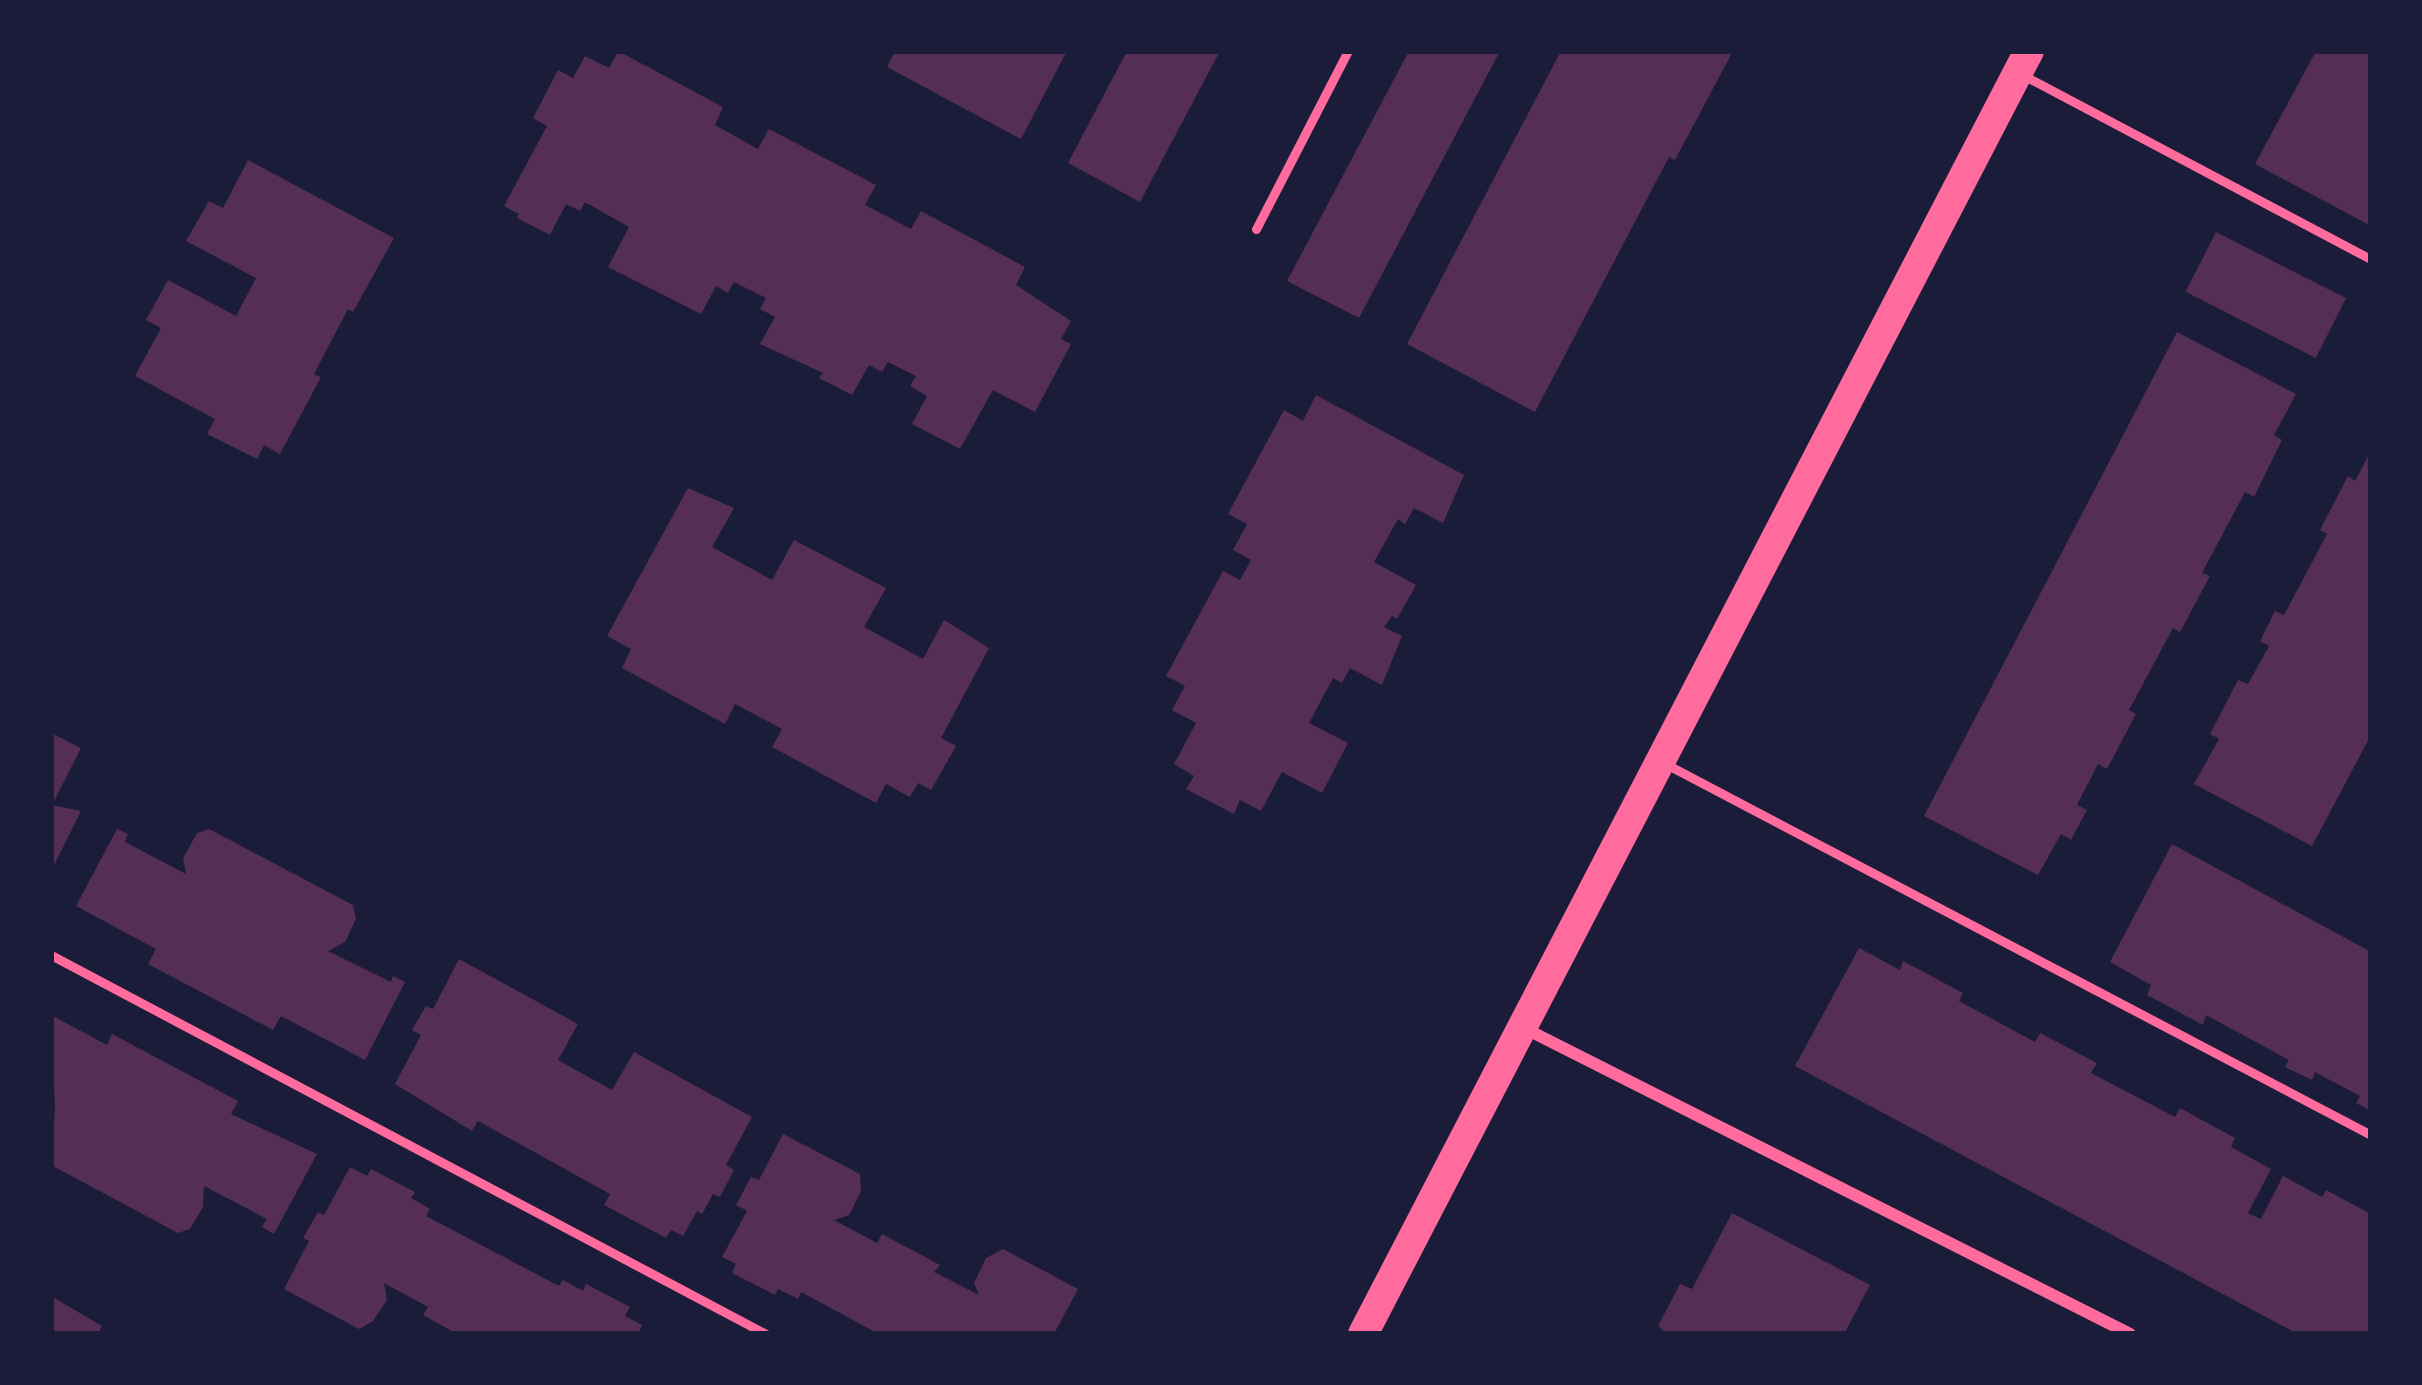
<!DOCTYPE html>
<style>
body{margin:0}
#map{position:relative;width:2422px;height:1385px;overflow:hidden;background:#1b1b3a;font-family:Lato,sans-serif}
div>[style]{position:absolute}
[style*='--x']{left:calc(var(--x)*1px);top:calc(var(--y)*1px);width:calc(var(--w)*1px);rotate:calc(var(--a)*1deg)}
.building>*{inset:0;background:#542f53;transform-origin:0 0}
.service>*{height:9px;margin:-4.5px;padding:0 4.5px;transform-origin:4.5px;border-radius:4.5px;background:#ff6b9d}
.minor>*{height:12px;margin:-6px;padding:0 6px;transform-origin:6px;border-radius:6px;background:#ff6b9d}
.primary>*{height:30px;margin:-15px;padding:0 15px;transform-origin:15px;border-radius:15px;background:#ff6b9d}
span{translate:-50% -50%;white-space:nowrap;text-align:center;line-height:1.15;-webkit-text-stroke:10px #1b1b3a;paint-order:stroke}
.frame{position:absolute;inset:0;border:54px solid #1b1b3a;pointer-events:none}
</style>
<div id="map">
<div class="building">
<div style="clip-path:polygon(618px 51px,723px 107px,715px 125px,758px 149px,769px 129px,876px 185px,865px 205px,911px 229px,921px 211px,1025px 267px,1016px 285px,1071px 321px,1061px 339px,1071px 344px,1035px 412px,993px 390px,960px 449px,912px 424px,927px 396px,910px 386px,916px 376px,888px 362px,882px 372px,869px 365px,852px 395px,819px 378px,823px 373px,760px 344px,775px 317px,760px 309px,766px 298px,734px 282px,728px 293px,716px 286px,701px 314px,608px 267px,629px 227px,585px 202px,580px 211px,566px 204px,550px 235px,517px 218px,519px 214px,504px 206px,547px 126px,533px 118px,558px 70px,573px 78px,585px 56px,609px 68px)"></div>
<div style="clip-path:polygon(895px 51px,1067px 51px,1021px 139px,887px 67px)"></div>
<div style="clip-path:polygon(1127px 51px,1220px 51px,1140px 202px,1068px 163px)"></div>
<div style="clip-path:polygon(1409px 51px,1500px 51px,1359px 318px,1287px 281px)"></div>
<div style="clip-path:polygon(1561px 51px,1733px 51px,1675px 160px,1669px 157px,1535px 412px,1407px 344px)"></div>
<div style="clip-path:polygon(2316px 51px,2371px 51px,2371px 226px,2255px 164px)"></div>
<div style="clip-path:polygon(248px 160px,394px 238px,353px 312px,348px 309px,314px 374px,321px 377px,280px 454px,264px 445px,257px 459px,207px 434px,215px 419px,135px 376px,161px 328px,146px 320px,168px 280px,236px 316px,256px 278px,186px 241px,209px 201px,223px 208px)"></div>
<div style="left:2216px;top:232px;width:146px;height:67px;rotate:27deg"></div>
<div style="clip-path:polygon(2177px 332px,2296px 394px,2274px 435px,2282px 440px,2254px 497px,2245px 492px,2202px 573px,2210px 576px,2180px 632px,2173px 628px,2129px 710px,2136px 714px,2107px 769px,2098px 764px,2077px 805px,2087px 810px,2071px 840px,2061px 834px,2038px 875px,1924px 816px)"></div>
<div style="clip-path:polygon(1316px 395px,1464px 475px,1443px 523px,1414px 508px,1405px 524px,1398px 519px,1374px 562px,1416px 585px,1397px 619px,1392px 616px,1384px 627px,1402px 636px,1382px 685px,1350px 668px,1342px 683px,1333px 678px,1309px 723px,1348px 743px,1322px 793px,1282px 772px,1261px 811px,1240px 800px,1234px 814px,1186px 789px,1194px 776px,1174px 764px,1196px 723px,1172px 710px,1185px 686px,1166px 676px,1223px 571px,1240px 580px,1251px 560px,1233px 550px,1247px 524px,1228px 514px,1284px 410px,1303px 421px)"></div>
<div style="clip-path:polygon(2371px 451px,2371px 735px,2312px 846px,2194px 784px,2219px 739px,2210px 734px,2238px 680px,2248px 684px,2269px 646px,2260px 641px,2275px 611px,2284px 615px,2327px 534px,2320px 530px,2348px 476px,2355px 481px)"></div>
<div style="clip-path:polygon(688px 488px,734px 508px,712px 547px,772px 580px,794px 540px,886px 588px,864px 627px,923px 659px,944px 620px,989px 648px,941px 738px,956px 746px,931px 790px,918px 783px,910px 797px,886px 784px,876px 803px,772px 747px,782px 729px,735px 704px,725px 724px,622px 668px,631px 649px,607px 636px)"></div>
<div style="clip-path:polygon(51px 733px,81px 748px,52px 805px,81px 811px,51px 871px)"></div>
<div style="clip-path:polygon(117px 829px,128px 834px,125px 842px,186px 874px,183px 858px,197px 833px,209px 829px,353px 905px,356px 919px,345px 942px,328px 951px,391px 982px,393px 976px,405px 982px,365px 1060px,281px 1016px,273px 1030px,148px 964px,156px 949px,76px 906px)"></div>
<div style="clip-path:polygon(2172px 844px,2371px 952px,2371px 1111px,2356px 1103px,2360px 1096px,2315px 1072px,2312px 1080px,2285px 1067px,2289px 1060px,2206px 1015px,2203px 1025px,2147px 995px,2151px 985px,2110px 962px)"></div>
<div style="clip-path:polygon(1859px 948px,1900px 970px,1903px 961px,1963px 993px,1959px 1001px,2035px 1042px,2040px 1033px,2097px 1063px,2091px 1073px,2175px 1117px,2180px 1108px,2235px 1138px,2231px 1147px,2271px 1169px,2248px 1213px,2261px 1219px,2283px 1176px,2322px 1197px,2326px 1190px,2371px 1214px,2371px 1334px,2298px 1334px,1795px 1066px)"></div>
<div style="clip-path:polygon(459px 959px,578px 1024px,558px 1060px,612px 1090px,634px 1052px,752px 1117px,726px 1165px,734px 1170px,720px 1197px,713px 1194px,702px 1214px,697px 1211px,683px 1236px,671px 1230px,666px 1238px,604px 1205px,610px 1194px,478px 1121px,472px 1131px,395px 1084px,421px 1035px,412px 1030px,426px 1006px,433px 1009px)"></div>
<div style="clip-path:polygon(51px 1015px,107px 1045px,112px 1034px,238px 1101px,231px 1114px,317px 1154px,274px 1234px,262px 1227px,267px 1219px,204px 1186px,203px 1207px,190px 1229px,178px 1233px,51px 1165px,55px 1108px)"></div>
<div style="clip-path:polygon(783px 1134px,860px 1174px,861px 1191px,849px 1215px,834px 1220px,877px 1243px,882px 1234px,940px 1265px,934px 1272px,979px 1295px,974px 1283px,986px 1258px,1003px 1249px,1078px 1289px,1054px 1334px,879px 1334px,801px 1292px,798px 1299px,778px 1289px,775px 1295px,732px 1273px,736px 1264px,722px 1257px,747px 1211px,736px 1205px,751px 1177px,759px 1180px)"></div>
<div style="clip-path:polygon(350px 1167px,367px 1176px,371px 1169px,415px 1192px,411px 1198px,430px 1209px,426px 1216px,559px 1286px,563px 1280px,583px 1291px,586px 1284px,630px 1307px,625px 1316px,642px 1325px,638px 1334px,457px 1334px,423px 1315px,428px 1307px,384px 1283px,387px 1300px,373px 1321px,359px 1329px,284px 1289px,309px 1241px,303px 1238px,318px 1212px,324px 1215px)"></div>
<div style="clip-path:polygon(1732px 1213px,1870px 1285px,1844px 1334px,1667px 1334px,1658px 1326px,1680px 1284px,1692px 1289px)"></div>
<div style="clip-path:polygon(51px 1296px,102px 1326px,98px 1334px,51px 1334px)"></div>
</div>
<div class="service">
<div style="--x:2023;--y:75;--w:394;--a:27.9"></div>
<div style="--x:1256;--y:229;--w:200;--a:-62.7"></div>
<div style="--x:1664;--y:763;--w:799;--a:27.75"></div>
<div style="--x:51;--y:955;--w:809;--a:27.93"></div>
</div>
<div class="minor">
<div style="--x:1522;--y:1027;--w:681;--a:26.79"></div>
</div>
<div class="primary">
<div style="--x:1363;--y:1334;--w:1446;--a:-62.57"></div>
</div>
<div class="frame"></div>
</div>
